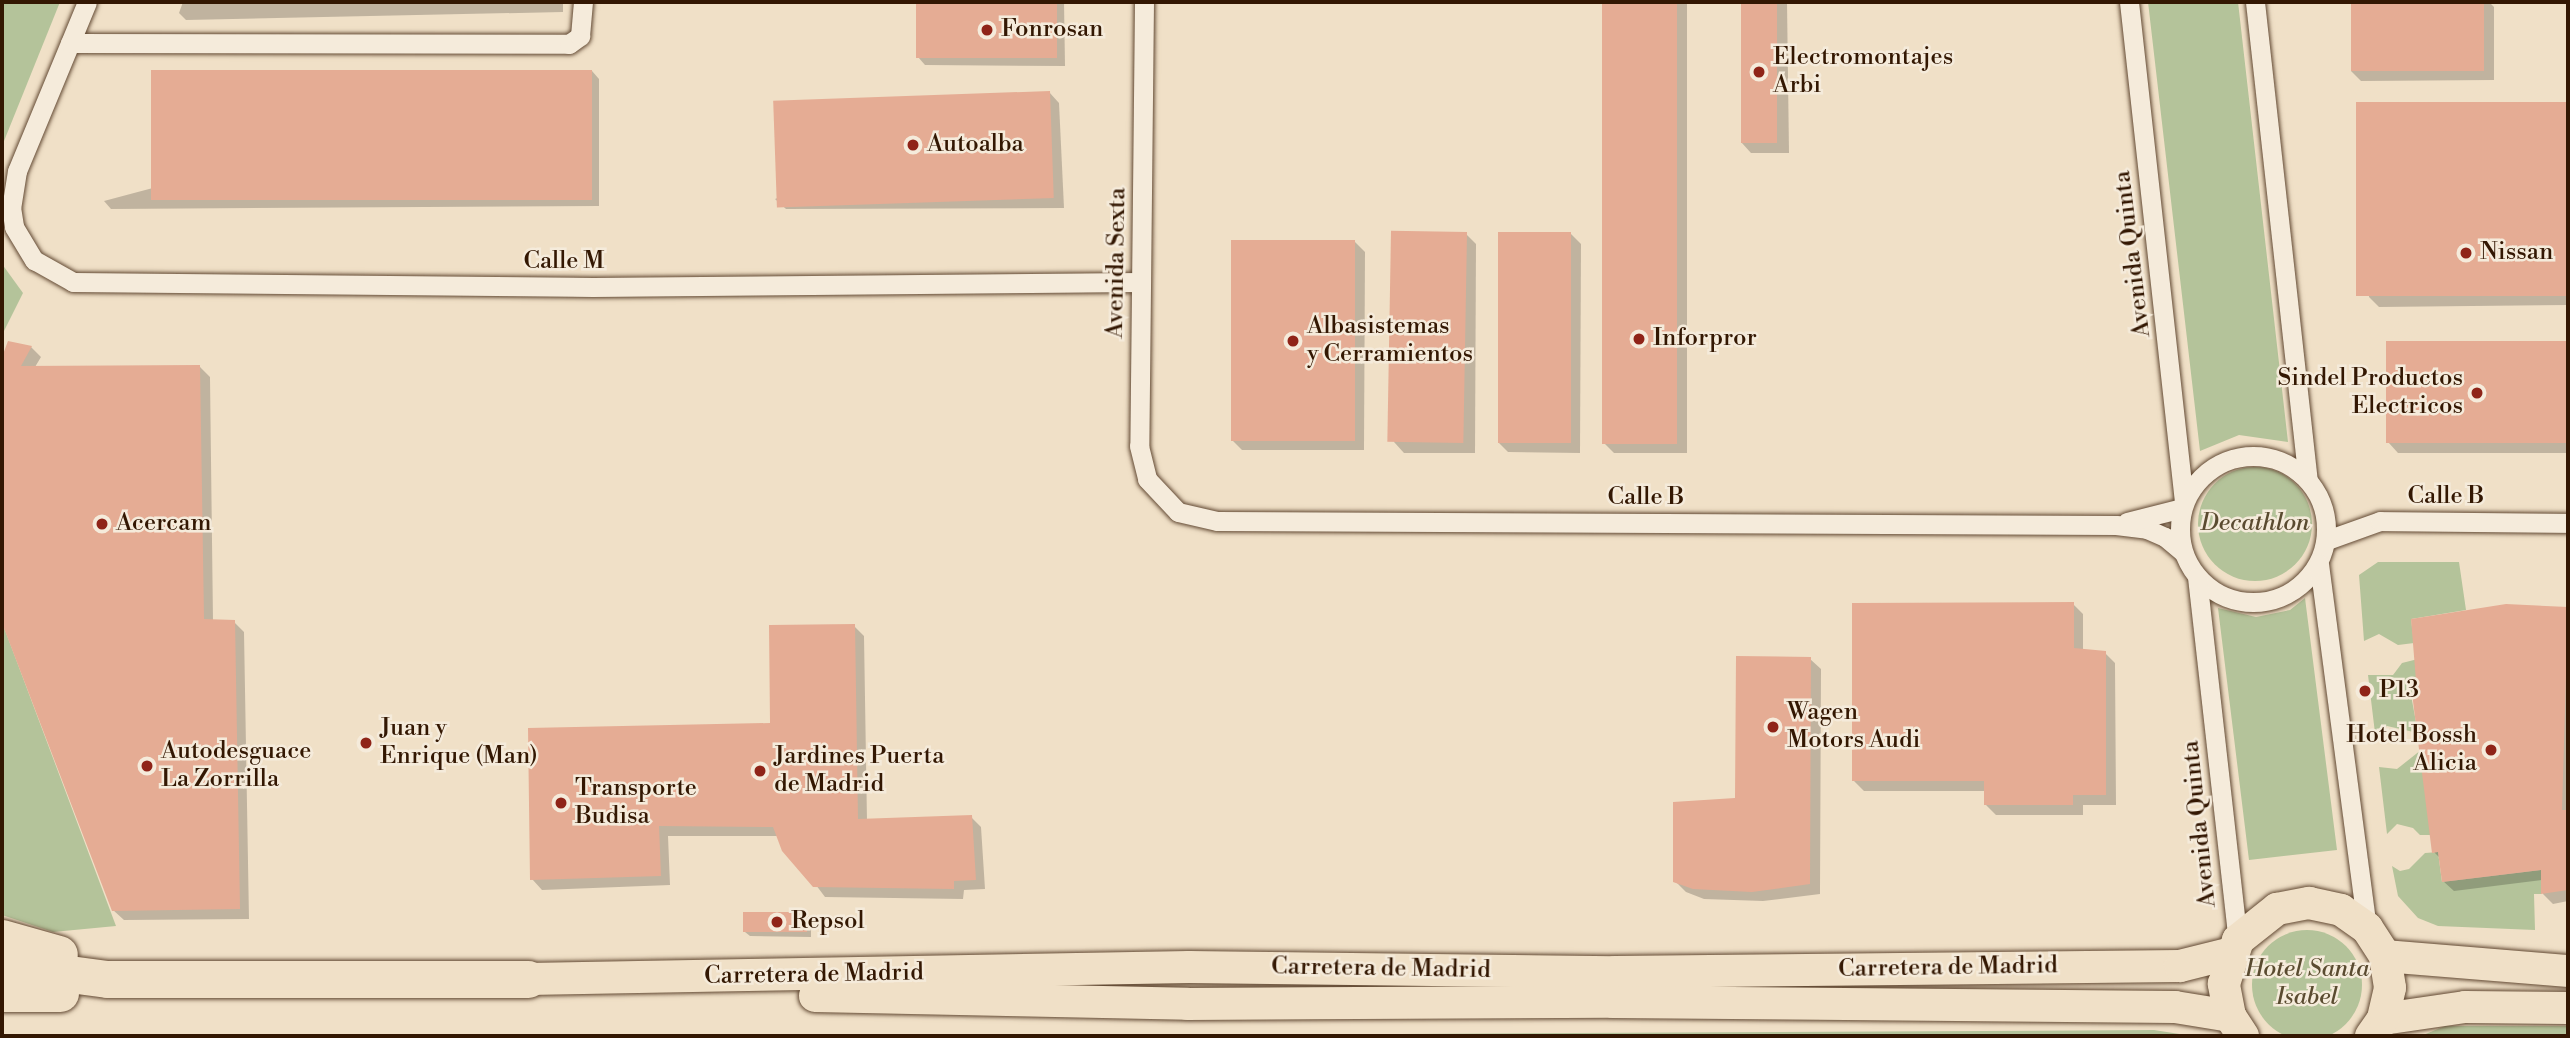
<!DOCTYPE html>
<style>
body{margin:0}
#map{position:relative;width:2570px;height:1038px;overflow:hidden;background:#f0e0c7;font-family:"Libre Bodoni",serif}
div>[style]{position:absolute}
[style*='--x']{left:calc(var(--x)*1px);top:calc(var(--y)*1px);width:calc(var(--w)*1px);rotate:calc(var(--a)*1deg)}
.green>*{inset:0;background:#b4c39a}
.round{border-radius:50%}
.shadow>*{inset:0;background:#0003}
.building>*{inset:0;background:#e5ac94;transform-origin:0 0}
.roads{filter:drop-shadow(0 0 2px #624933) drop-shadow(0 0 2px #624933)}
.minor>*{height:19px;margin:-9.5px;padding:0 9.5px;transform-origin:9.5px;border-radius:9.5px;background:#f5ebdb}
.minor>.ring{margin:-9.5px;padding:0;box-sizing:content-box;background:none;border:19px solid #f5ebdb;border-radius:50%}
.primary>*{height:32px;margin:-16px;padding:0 16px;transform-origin:16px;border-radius:16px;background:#f0e0c7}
.motorway>*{height:37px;margin:-18.5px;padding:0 18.5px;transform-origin:18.5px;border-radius:18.5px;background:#f0e0c7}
.dots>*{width:19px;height:19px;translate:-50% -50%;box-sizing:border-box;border:4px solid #f5ebdb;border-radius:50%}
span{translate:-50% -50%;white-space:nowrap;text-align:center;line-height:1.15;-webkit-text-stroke:5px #f5ebdb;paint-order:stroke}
.poi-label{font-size:24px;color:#331702}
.left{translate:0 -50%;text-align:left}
.right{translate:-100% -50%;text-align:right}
.street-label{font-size:24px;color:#331702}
.park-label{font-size:24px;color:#5a4b30;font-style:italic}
.frame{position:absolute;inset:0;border:4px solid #331702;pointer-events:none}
</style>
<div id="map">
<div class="green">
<div style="clip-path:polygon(2px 2px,60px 2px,2px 146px)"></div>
<div style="clip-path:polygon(2148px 2px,2238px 2px,2288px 442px,2239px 435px,2200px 451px)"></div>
<div style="clip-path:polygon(2px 264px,23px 293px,2px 335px)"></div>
<div class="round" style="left:2198px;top:467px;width:114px;height:114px"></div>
<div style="clip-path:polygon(2378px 562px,2459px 562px,2466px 610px,2411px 619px,2414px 643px,2398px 645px,2379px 634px,2364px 641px,2359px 575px)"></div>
<div style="clip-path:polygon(2305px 598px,2337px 850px,2249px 860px,2218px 608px,2256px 617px,2290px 610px)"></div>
<div style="clip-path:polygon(2px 622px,116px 926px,53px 932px,2px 915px)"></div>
<div style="clip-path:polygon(2418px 659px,2417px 693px,2411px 695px,2418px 733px,2387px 726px,2375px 733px,2368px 675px,2393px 675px,2402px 663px)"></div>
<div style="clip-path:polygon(2421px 750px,2437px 835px,2420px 835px,2413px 828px,2397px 824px,2387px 834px,2379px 767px,2397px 769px)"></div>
<div style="clip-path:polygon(2438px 852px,2442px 882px,2541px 870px,2541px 894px,2534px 894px,2535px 930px,2438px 926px,2418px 918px,2398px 896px,2392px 866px,2400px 871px,2409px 869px,2425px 853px)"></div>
<div class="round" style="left:2252px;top:930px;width:110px;height:110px"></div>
<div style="clip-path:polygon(2445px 1026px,2566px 1026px,2566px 1036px,2421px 1036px)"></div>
<div style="clip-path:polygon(2154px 1030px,2192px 1036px,1209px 1036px,1209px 1035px)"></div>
</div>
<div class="shadow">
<div style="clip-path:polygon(183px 2px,563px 2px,563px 12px,186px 20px,179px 13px)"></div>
<div style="clip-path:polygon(918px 2px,1064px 2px,1065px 66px,925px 65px,918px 57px)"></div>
<div style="clip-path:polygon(1604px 2px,1687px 3px,1687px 453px,1614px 453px,1604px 443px)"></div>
<div style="clip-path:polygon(1742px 2px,1787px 2px,1789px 153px,1751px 153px,1741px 142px)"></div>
<div style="clip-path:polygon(2353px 2px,2489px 2px,2494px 7px,2494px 80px,2361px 81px,2351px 71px)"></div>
<div style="clip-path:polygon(592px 71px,599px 79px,599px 206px,111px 209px,104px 201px)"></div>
<div style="clip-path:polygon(1049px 92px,1059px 103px,1064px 208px,786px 209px,775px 199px)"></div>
<div style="clip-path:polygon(2568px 103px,2568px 305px,2379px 307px,2369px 297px,2358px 104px)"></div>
<div style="clip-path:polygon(1466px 234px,1476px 244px,1475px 453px,1404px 453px,1394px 442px)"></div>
<div style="clip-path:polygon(1571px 234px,1581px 244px,1580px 453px,1508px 452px,1498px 442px)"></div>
<div style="clip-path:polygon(1355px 242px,1365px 252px,1364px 450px,1242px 450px,1232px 440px)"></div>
<div style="clip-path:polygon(9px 343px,31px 347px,41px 357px,35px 367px,200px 367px,210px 377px,213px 621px,234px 622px,244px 632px,249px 919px,124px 920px,113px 910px,2px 618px,2px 362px)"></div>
<div style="clip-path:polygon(2388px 343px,2568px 344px,2568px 453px,2398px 453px,2388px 442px)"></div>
<div style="clip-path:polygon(2073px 604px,2083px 614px,2083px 651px,2105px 653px,2115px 663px,2116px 805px,2083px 805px,2083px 815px,1996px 815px,1986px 805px,1986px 791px,1864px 791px,1854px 781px)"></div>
<div style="clip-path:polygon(2506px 606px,2568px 608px,2568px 901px,2553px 904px,2543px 894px,2543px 880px,2454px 891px,2443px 881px,2441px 859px,2434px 852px,2418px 694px)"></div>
<div style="clip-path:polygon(854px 626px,864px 636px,867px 821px,971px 817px,981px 827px,985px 889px,964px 890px,963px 899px,825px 897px,779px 836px,668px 836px,670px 885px,542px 890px,532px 879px,771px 725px)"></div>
<div style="clip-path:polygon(1810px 659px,1821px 669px,1820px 894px,1763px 901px,1704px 899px,1686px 892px,1675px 881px,1736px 799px)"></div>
<div style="clip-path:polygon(806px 914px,811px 919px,811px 937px,750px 936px,745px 932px)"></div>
</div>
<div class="building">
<div style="left:916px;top:2px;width:141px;height:56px"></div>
<div style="left:1602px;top:2px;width:75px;height:442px"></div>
<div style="left:1741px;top:2px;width:36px;height:141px"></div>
<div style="left:2351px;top:2px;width:133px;height:69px"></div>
<div style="left:592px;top:70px;width:130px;height:441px;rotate:90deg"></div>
<div style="left:1050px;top:91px;width:107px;height:277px;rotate:88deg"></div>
<div style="left:2568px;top:102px;width:194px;height:212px;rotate:90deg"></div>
<div style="left:1467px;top:232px;width:211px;height:76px;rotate:91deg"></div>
<div style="left:1498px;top:232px;width:73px;height:211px"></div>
<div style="left:1231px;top:240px;width:124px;height:201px"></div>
<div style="clip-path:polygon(8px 341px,32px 346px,21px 366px,200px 365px,204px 619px,235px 620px,240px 909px,112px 911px,2px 623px,2px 357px)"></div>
<div style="left:2386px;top:341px;width:182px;height:102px"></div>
<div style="clip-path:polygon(2074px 602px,2074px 648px,2106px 651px,2106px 795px,2073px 795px,2073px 805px,1984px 805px,1984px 781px,1852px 781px,1852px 603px)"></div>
<div style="clip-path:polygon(2506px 604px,2568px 607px,2562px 810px,2568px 810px,2568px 890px,2541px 894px,2541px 870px,2442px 882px,2438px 852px,2432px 853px,2412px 693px,2417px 693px,2411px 619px)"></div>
<div style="clip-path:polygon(855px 624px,858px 819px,972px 815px,976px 880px,954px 881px,954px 889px,813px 887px,782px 851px,773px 827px,659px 826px,661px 876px,530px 880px,528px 728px,770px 723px,769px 625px)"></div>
<div style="clip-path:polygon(1736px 656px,1811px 657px,1810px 884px,1752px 892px,1693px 889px,1673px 882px,1673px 802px,1735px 798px)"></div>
<div style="left:743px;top:912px;width:64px;height:20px"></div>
</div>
<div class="roads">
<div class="minor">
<div style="--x:87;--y:2;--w:183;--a:112.5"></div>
<div style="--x:17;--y:171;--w:36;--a:99"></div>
<div style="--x:11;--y:207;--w:20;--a:81"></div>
<div style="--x:14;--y:227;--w:39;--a:59"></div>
<div style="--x:34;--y:260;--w:45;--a:29.4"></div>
<div style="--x:73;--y:282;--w:520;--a:0.55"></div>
<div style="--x:593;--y:287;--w:547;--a:-0.52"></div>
<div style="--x:1144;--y:2;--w:444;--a:90.6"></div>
<div style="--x:1139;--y:446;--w:34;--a:76"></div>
<div style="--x:1147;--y:479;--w:45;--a:46.8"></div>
<div style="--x:1178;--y:512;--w:40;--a:13"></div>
<div style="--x:1217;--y:521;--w:899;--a:0.25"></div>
<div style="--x:2116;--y:525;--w:31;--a:7"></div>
<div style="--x:2147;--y:529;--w:20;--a:24"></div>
<div style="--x:2165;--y:537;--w:23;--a:40"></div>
<div style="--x:2129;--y:2;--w:503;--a:83.72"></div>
<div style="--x:2255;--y:2;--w:480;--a:83.7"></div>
<div style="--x:70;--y:43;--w:499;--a:0.1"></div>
<div style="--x:569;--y:44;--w:14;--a:-36"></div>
<div style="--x:580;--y:36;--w:34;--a:-85"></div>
<div class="ring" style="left:2180px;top:456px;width:127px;height:127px"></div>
<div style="--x:2127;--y:522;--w:57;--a:-14.3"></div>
<div style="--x:2327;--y:540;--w:56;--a:-19.7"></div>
<div style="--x:2380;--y:521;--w:188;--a:0.6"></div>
<div style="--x:2319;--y:564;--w:367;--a:82.5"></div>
<div style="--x:2197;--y:577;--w:365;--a:83.6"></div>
</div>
<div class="primary">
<div style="--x:2385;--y:956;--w:184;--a:4.7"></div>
<div style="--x:528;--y:979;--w:661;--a:-1.04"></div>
<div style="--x:1189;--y:967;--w:426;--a:0.7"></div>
<div style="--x:1615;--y:972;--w:565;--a:-0.61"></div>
<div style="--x:2180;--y:966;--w:54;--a:-14"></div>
<div style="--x:815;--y:996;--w:372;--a:1.2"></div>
<div style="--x:1187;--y:1004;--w:426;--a:-0.3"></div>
<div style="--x:1613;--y:1002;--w:562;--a:0.51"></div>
<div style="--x:2175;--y:1007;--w:56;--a:9.3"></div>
<div style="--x:2383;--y:1019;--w:83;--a:-8.3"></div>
<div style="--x:2465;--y:1007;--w:103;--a:0.6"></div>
<div style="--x:2243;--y:1036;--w:24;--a:-123"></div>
<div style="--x:2230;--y:1016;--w:33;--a:-101"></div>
<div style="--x:2224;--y:984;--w:46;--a:-72.3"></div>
<div style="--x:2238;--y:940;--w:50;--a:-38.5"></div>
<div style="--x:2277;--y:909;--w:33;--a:-11"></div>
<div style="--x:2309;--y:903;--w:33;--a:12"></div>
<div style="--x:2341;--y:910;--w:32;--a:35"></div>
<div style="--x:2367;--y:928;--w:33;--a:57"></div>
<div style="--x:2385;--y:956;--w:32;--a:81"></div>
<div style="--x:2390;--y:988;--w:32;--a:103"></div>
<div style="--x:2383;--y:1019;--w:21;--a:125"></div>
</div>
<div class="motorway">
<div style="--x:2;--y:938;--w:59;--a:15.7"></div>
<div style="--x:2;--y:965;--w:106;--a:7.6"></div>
<div style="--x:107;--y:979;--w:421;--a:0"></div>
<div style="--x:2;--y:993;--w:58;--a:0"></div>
</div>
</div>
<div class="dots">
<div style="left:987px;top:30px;background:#8f2418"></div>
<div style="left:1759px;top:72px;background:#8f2418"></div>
<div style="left:913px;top:145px;background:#8f2418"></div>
<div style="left:2466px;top:253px;background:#8f2418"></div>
<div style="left:1639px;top:339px;background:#8f2418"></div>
<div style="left:1293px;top:341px;background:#8f2418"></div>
<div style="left:2477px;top:393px;background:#8f2418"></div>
<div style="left:102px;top:524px;background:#8f2418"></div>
<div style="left:2365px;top:691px;background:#8f2418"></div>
<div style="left:1773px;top:727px;background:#8f2418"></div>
<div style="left:366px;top:743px;background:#8f2418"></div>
<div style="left:2491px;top:750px;background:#8f2418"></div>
<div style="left:147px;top:766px;background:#8f2418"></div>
<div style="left:760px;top:771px;background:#8f2418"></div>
<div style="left:561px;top:803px;background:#8f2418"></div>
<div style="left:777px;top:922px;background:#8f2418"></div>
</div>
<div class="poi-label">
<span class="left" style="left:1001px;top:30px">Fonrosan</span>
<span class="left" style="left:1773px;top:72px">Electromontajes<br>Arbi</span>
<span class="left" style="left:927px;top:145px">Autoalba</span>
<span class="left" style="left:2480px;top:253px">Nissan</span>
<span class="left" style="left:1307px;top:341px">Albasistemas<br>y Cerramientos</span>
<span class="left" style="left:1653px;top:339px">Inforpror</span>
<span class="right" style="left:2463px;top:393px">Sindel Productos<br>Electricos</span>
<span class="left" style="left:116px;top:524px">Acercam</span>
<span class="left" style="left:2379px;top:691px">P13</span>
<span class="left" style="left:1787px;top:727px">Wagen<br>Motors Audi</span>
<span class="left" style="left:380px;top:743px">Juan y<br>Enrique (Man)</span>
<span class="right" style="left:2477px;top:750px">Hotel Bossh<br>Alicia</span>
<span class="left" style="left:161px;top:766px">Autodesguace<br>La Zorrilla</span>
<span class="left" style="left:774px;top:771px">Jardines Puerta<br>de Madrid</span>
<span class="left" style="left:575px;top:803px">Transporte<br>Budisa</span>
<span class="left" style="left:791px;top:922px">Repsol</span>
</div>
<div class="street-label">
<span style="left:2133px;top:254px;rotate:-97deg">Avenida Quinta</span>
<span style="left:564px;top:262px">Calle M</span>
<span style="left:1117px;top:263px;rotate:-89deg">Avenida Sexta</span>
<span style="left:2446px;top:497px">Calle B</span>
<span style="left:1646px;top:498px">Calle B</span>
<span style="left:2200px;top:824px;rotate:-96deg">Avenida Quinta</span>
<span style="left:1948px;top:968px;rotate:-1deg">Carretera de Madrid</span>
<span style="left:1381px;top:969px;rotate:1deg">Carretera de Madrid</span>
<span style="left:814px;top:975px;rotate:-1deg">Carretera de Madrid</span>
</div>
<div class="park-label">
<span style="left:2255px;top:524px">Decathlon</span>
<span style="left:2307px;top:984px">Hotel Santa<br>Isabel</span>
</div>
<div class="frame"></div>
</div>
